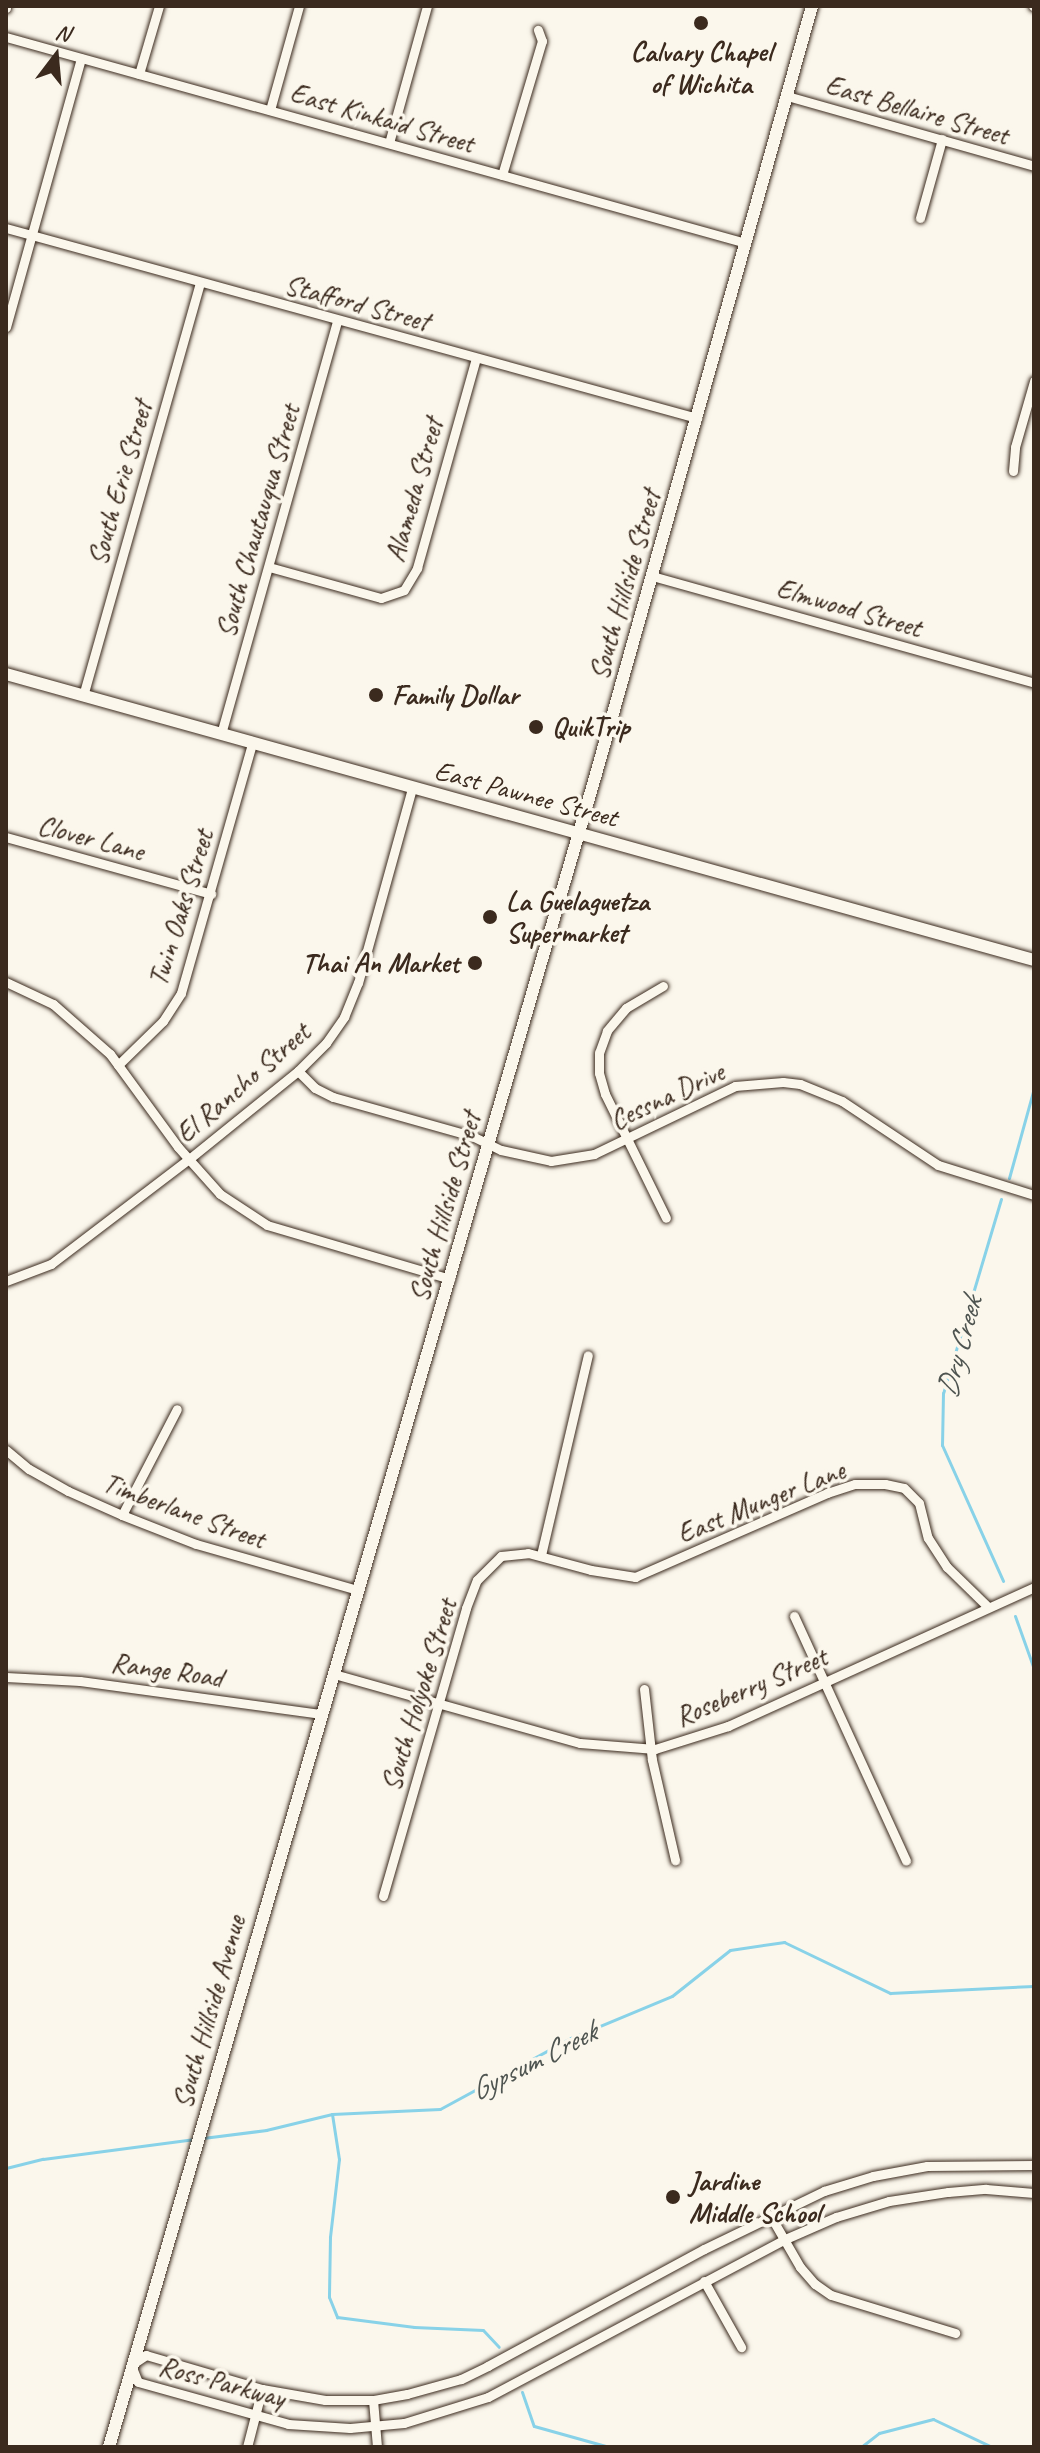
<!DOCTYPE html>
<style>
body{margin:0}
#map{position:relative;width:1040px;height:2453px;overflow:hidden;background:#fbf7ec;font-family:Caveat,sans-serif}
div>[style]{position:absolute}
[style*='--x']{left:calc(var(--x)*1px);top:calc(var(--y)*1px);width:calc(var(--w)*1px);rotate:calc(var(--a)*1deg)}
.stream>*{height:3px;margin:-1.5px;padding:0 1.5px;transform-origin:1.5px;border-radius:1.5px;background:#88d2e8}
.roads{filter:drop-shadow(0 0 2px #3b2a1e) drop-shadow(0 0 2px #3b2a1e)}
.minor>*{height:9px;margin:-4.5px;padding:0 4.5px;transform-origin:4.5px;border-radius:4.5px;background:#fbf7ec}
.secondary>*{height:12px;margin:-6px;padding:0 6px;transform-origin:6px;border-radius:6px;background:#fbf7ec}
.dots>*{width:22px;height:22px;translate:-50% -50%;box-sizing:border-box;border:4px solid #fbf7ec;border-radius:50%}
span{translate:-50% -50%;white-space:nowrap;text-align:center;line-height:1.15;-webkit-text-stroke:7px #fbf7ec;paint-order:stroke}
.poi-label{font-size:28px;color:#3b2a1e;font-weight:700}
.left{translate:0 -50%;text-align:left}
.right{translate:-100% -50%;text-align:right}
.street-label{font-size:28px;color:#3b2a1e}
.water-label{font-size:30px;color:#4e5450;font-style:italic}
.frame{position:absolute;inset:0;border:8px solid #3b2a1e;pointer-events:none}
.north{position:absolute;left:16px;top:16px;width:80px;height:80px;-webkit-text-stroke:6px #fbf7ec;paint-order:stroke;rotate:16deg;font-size:22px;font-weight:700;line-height:32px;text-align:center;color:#3b2a1e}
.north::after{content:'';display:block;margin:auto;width:28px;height:36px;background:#3b2a1e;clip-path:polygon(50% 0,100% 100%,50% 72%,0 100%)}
</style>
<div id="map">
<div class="stream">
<div style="--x:1009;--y:1178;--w:93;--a:-74.5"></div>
<div style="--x:1001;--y:1199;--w:202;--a:106.6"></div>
<div style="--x:943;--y:1393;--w:52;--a:91.1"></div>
<div style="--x:942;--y:1445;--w:149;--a:65.8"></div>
<div style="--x:1015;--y:1616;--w:56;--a:70.3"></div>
<div style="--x:332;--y:2114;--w:46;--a:81.2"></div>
<div style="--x:339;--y:2159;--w:79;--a:96.6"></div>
<div style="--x:330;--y:2237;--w:60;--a:91"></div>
<div style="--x:329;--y:2297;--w:22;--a:68"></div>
<div style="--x:337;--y:2317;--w:78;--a:7.4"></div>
<div style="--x:414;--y:2327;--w:69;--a:2.5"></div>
<div style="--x:483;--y:2330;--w:23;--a:47"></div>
<div style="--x:203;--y:2138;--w:64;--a:-7.2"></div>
<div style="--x:266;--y:2130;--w:68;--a:-13.6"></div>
<div style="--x:332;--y:2114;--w:108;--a:-2.7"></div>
<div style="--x:440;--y:2109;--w:149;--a:-28.5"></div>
<div style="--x:571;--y:2038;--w:109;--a:-22.6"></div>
<div style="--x:672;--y:1996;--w:74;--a:-38.4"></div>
<div style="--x:730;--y:1950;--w:55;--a:-8.4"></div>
<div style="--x:784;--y:1942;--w:118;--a:25.7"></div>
<div style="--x:890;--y:1993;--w:144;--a:-2.8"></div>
<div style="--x:6;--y:2168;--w:38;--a:-14"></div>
<div style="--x:43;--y:2159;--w:153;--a:-7.5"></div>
<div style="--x:522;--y:2392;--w:36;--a:71"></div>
<div style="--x:534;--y:2426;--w:78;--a:15.6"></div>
<div style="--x:861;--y:2447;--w:23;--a:-38"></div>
<div style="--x:879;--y:2433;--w:56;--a:-14.5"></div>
<div style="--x:933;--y:2419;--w:65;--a:25.4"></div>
</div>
<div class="roads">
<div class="minor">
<div style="--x:1033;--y:6;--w:1;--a:0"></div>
<div style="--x:6;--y:8;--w:2;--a:-90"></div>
<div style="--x:6;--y:37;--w:768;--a:15.56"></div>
<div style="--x:139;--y:74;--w:71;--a:-73.6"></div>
<div style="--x:787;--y:96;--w:257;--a:15.8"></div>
<div style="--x:270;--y:110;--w:108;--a:-74.4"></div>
<div style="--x:389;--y:143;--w:142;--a:-74.5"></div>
<div style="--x:502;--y:175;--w:140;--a:-73.4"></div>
<div style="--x:542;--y:41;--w:12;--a:-110"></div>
<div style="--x:920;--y:218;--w:82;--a:-74.4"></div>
<div style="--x:6;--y:228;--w:717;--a:15.37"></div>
<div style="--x:6;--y:327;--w:279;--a:-74.4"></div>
<div style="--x:1013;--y:471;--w:24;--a:-85"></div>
<div style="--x:1015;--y:447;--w:69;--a:-73.9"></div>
<div style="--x:269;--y:567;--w:116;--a:15.5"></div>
<div style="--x:381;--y:598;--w:24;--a:-19"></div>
<div style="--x:404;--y:590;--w:26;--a:-59"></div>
<div style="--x:417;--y:568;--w:218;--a:-74.3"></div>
<div style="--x:652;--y:576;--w:397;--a:15.6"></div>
<div style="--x:83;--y:696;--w:430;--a:-74.2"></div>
<div style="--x:221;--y:734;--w:430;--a:-74.3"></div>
<div style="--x:6;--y:837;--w:213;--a:15.5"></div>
<div style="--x:6;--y:982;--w:52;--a:25.1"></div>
<div style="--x:53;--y:1004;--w:76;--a:41.3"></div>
<div style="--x:110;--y:1054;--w:115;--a:53.8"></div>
<div style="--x:178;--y:1147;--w:63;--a:48.2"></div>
<div style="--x:220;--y:1194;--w:56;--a:33.4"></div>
<div style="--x:267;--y:1225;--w:191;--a:16.4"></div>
<div style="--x:663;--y:986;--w:43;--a:149.3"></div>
<div style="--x:626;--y:1008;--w:30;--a:130"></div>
<div style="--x:607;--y:1031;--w:23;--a:110"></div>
<div style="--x:599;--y:1053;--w:20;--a:90"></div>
<div style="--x:599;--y:1073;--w:22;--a:74"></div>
<div style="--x:605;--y:1094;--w:138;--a:63.8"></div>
<div style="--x:118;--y:1065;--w:63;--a:-44.4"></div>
<div style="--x:163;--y:1021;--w:33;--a:-57"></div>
<div style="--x:181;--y:993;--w:260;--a:-74.1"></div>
<div style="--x:298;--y:1071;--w:24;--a:45"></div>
<div style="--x:315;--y:1088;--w:20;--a:27"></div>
<div style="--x:333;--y:1097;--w:144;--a:15.7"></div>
<div style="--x:472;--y:1136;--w:32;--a:26"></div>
<div style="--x:501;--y:1150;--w:51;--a:12.4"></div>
<div style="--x:551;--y:1161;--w:44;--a:-9.2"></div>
<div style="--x:594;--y:1154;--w:157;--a:-25.7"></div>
<div style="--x:735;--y:1086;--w:48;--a:-4.8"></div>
<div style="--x:783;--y:1082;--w:17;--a:7"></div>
<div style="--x:800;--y:1084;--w:45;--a:22"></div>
<div style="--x:842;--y:1101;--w:115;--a:33.7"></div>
<div style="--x:938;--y:1165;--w:101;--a:17.4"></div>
<div style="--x:6;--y:1281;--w:48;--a:-20.7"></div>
<div style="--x:51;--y:1264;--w:173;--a:-37.3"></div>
<div style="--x:189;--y:1159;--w:140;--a:-38.9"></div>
<div style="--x:298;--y:1071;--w:40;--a:-45"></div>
<div style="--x:326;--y:1043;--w:32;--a:-55"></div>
<div style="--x:344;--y:1017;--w:37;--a:-68"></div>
<div style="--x:358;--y:983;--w:202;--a:-74.5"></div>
<div style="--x:6;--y:1450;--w:30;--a:40"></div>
<div style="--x:29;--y:1469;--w:45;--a:29.4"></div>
<div style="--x:68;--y:1491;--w:59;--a:24"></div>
<div style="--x:122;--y:1515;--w:79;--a:21.4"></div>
<div style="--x:196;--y:1544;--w:168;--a:15.9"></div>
<div style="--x:122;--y:1515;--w:119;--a:-62.6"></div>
<div style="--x:541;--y:1555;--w:205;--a:-76.8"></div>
<div style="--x:794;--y:1616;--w:269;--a:65.4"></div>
<div style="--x:334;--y:1674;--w:255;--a:15.7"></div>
<div style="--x:580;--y:1743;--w:75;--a:4.6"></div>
<div style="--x:655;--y:1749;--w:77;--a:-17.5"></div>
<div style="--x:728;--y:1726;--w:336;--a:-24.4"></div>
<div style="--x:6;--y:1677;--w:74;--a:3.1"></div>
<div style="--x:80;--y:1681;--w:244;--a:7.8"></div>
<div style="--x:644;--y:1689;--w:71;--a:83.6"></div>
<div style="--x:652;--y:1760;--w:103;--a:77"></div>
<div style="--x:383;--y:1896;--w:300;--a:-73.9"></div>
<div style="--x:466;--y:1608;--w:30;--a:-69"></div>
<div style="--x:477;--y:1580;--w:34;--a:-45"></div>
<div style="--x:501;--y:1556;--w:27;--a:-6"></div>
<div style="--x:528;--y:1553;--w:65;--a:15.1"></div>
<div style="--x:591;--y:1570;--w:45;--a:9"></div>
<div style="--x:635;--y:1577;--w:210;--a:-23.6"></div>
<div style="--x:827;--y:1493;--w:29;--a:-18"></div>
<div style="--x:855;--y:1484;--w:30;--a:0"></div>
<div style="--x:885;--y:1484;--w:19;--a:12"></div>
<div style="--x:904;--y:1488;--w:21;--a:45"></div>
<div style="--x:919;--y:1503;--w:36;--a:76"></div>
<div style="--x:928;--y:1538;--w:35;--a:57"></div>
<div style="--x:947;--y:1567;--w:56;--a:44.3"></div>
<div style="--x:1034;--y:2165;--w:107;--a:179.5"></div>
<div style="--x:927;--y:2166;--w:55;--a:169.5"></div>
<div style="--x:873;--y:2176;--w:51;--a:163"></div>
<div style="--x:824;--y:2191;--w:133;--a:154.2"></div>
<div style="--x:704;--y:2249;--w:246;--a:151.6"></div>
<div style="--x:488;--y:2366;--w:30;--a:154"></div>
<div style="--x:461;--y:2379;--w:56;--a:164.5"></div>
<div style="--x:407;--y:2394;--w:35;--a:170"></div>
<div style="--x:373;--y:2400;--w:48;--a:180"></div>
<div style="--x:325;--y:2400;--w:64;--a:-170.1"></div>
<div style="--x:262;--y:2389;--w:121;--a:-163.7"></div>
<div style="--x:146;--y:2355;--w:18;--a:146"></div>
<div style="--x:131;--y:2365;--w:18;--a:68"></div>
<div style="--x:138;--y:2382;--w:156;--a:15.6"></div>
<div style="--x:288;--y:2424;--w:62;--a:3.7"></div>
<div style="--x:350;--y:2428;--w:54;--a:-5.3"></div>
<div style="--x:404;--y:2423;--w:88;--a:-17.2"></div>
<div style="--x:488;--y:2397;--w:334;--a:-28"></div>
<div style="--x:783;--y:2240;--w:58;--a:-23.5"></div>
<div style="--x:836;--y:2217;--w:55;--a:-16.8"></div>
<div style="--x:889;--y:2201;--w:60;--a:-8.7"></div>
<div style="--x:948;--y:2192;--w:38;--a:-5"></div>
<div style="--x:986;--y:2189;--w:48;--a:4.8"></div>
<div style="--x:770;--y:2215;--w:60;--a:60"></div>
<div style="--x:800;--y:2267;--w:23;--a:49"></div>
<div style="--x:815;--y:2284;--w:19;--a:35"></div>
<div style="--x:831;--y:2295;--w:130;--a:17"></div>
<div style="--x:704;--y:2281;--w:76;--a:60.7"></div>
<div style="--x:373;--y:2400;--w:47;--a:85.1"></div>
<div style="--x:247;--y:2447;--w:60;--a:-75.5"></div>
</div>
<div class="secondary">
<div style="--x:6;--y:674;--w:1067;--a:15.55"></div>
<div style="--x:109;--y:2447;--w:1742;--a:-73.77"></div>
<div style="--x:596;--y:774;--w:798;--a:-74.29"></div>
</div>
</div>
<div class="dots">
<div style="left:701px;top:23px;background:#3b2a1e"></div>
<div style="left:376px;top:695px;background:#3b2a1e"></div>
<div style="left:536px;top:727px;background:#3b2a1e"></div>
<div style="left:490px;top:917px;background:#3b2a1e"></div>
<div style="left:475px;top:963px;background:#3b2a1e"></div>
<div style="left:673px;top:2197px;background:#3b2a1e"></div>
</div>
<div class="poi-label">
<span style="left:701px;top:68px">Calvary Chapel<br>of Wichita</span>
<span class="left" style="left:392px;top:695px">Family Dollar</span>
<span class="left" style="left:552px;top:727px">QuikTrip</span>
<span class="left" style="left:506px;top:917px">La Guelaguetza<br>Supermarket</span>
<span class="right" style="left:459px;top:963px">Thai An Market</span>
<span class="left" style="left:689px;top:2197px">Jardine<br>Middle School</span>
</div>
<div class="street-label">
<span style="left:917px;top:110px;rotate:16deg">East Bellaire Street</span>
<span style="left:382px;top:118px;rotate:16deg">East Kinkaid Street</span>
<span style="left:357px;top:303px;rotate:15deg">Stafford Street</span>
<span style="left:120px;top:483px;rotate:-74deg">South Erie Street</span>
<span style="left:414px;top:490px;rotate:-74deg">Alameda Street</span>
<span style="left:258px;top:521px;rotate:-74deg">South Chautauqua Street</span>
<span style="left:625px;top:585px;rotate:-74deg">South Hillside Street</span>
<span style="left:849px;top:608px;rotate:16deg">Elmwood Street</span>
<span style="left:526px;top:794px;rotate:15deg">East Pawnee Street</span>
<span style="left:91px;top:838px;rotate:15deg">Clover Lane</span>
<span style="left:181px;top:908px;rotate:-73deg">Twin Oaks Street</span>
<span style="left:243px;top:1083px;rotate:-41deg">El Rancho Street</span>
<span style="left:667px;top:1096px;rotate:-25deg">Cessna Drive</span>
<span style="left:445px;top:1207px;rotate:-74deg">South Hillside Street</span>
<span style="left:761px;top:1502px;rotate:-22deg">East Munger Lane</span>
<span style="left:184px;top:1511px;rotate:20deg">Timberlane Street</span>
<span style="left:167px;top:1670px;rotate:8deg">Range Road</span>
<span style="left:751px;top:1687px;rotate:-23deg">Roseberry Street</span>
<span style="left:419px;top:1695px;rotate:-73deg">South Holyoke Street</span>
<span style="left:209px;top:2012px;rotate:-74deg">South Hillside Avenue</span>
<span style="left:222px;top:2382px;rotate:15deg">Ross Parkway</span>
</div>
<div class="water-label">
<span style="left:959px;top:1347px;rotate:-75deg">Dry Creek</span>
<span style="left:533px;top:2061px;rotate:-27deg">Gypsum Creek</span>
</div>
<div class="frame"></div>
<div class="north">N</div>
</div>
